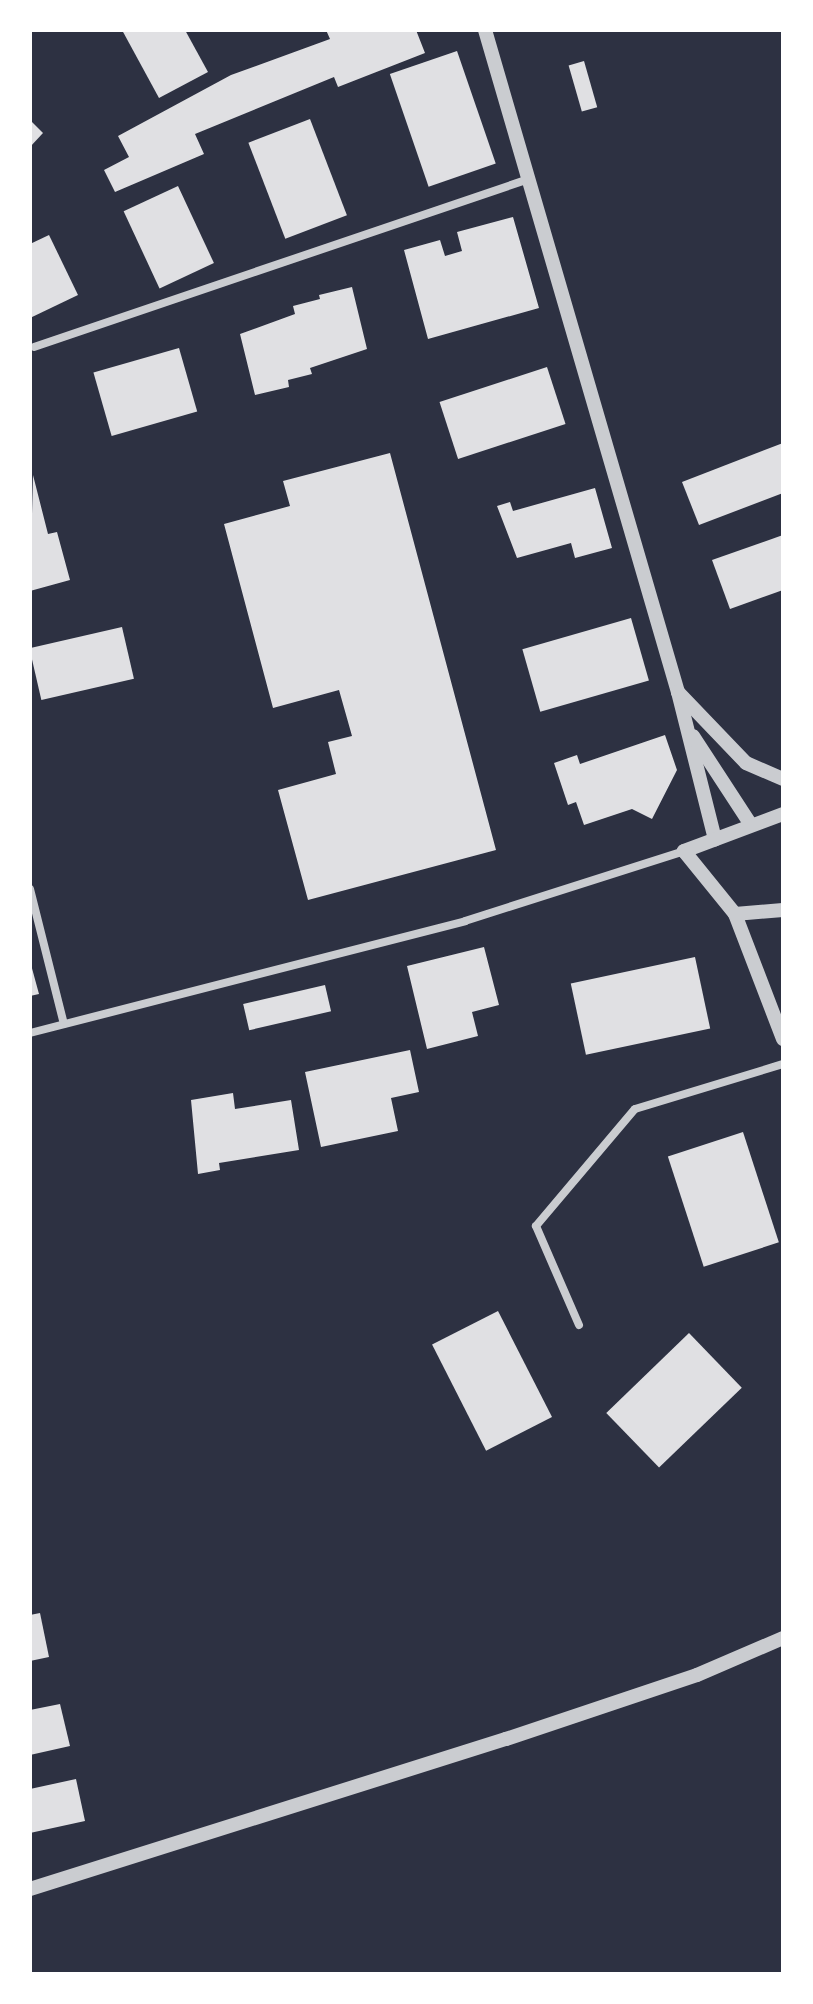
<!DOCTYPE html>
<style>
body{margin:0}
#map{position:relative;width:813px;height:2004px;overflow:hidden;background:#2d3142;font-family:"Archivo Narrow",sans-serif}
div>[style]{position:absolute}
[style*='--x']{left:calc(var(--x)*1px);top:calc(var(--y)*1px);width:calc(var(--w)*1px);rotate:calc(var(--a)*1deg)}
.building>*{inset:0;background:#e0e0e3;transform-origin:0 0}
.minor>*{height:8px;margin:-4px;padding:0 4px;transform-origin:4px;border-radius:4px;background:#caccd0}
.tertiary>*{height:14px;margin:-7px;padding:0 7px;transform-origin:7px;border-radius:7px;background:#caccd0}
span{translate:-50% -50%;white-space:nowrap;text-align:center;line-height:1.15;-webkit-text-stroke:7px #fff;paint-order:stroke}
.frame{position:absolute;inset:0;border:32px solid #fff;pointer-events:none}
</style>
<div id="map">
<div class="building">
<div style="clip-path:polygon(122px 30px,185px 30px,208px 72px,159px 98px)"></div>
<div style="clip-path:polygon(326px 30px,416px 30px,425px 53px,338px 87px,334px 77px,195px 134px,204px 154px,115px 192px,104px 170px,129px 157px,118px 136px,231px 75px,330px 39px)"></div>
<div style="left:457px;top:51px;width:119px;height:71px;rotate:71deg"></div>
<div style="left:584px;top:61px;width:48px;height:16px;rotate:74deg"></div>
<div style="left:310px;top:119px;width:103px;height:66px;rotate:69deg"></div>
<div style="clip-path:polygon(30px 120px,43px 133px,30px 147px)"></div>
<div style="left:178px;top:186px;width:85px;height:60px;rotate:65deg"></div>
<div style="clip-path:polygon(513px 217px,539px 308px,428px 339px,404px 250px,440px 240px,445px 256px,462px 251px,457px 232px)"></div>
<div style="clip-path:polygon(49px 235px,78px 295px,30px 318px,30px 244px)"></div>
<div style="clip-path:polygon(352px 287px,367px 349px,310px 368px,312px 374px,288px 380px,289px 387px,255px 395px,240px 334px,295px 314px,293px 306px,320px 299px,319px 295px)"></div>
<div style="left:179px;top:348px;width:66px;height:89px;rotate:74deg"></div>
<div style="left:547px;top:367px;width:60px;height:113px;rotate:72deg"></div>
<div style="clip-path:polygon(783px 443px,783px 493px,699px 525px,682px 482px)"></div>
<div style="clip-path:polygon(390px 453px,496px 850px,308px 900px,278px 790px,336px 774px,328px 742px,352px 736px,339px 690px,273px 708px,224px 524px,290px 506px,283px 481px)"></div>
<div style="clip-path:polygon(33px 475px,48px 534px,57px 532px,70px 580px,30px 591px)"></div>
<div style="clip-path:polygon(595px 488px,612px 548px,575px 558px,571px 543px,517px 558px,497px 506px,510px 502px,513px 511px)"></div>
<div style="clip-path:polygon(783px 535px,783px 590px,730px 609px,712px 560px)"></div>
<div style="left:631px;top:618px;width:65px;height:113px;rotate:74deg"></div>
<div style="left:122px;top:627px;width:53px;height:95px;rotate:77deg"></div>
<div style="clip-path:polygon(665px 735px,677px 770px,652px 819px,632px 809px,584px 825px,576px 802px,568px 805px,554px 763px,577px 755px,580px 764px)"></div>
<div style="clip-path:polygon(484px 947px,499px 1005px,472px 1012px,478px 1036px,427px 1049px,407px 966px)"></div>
<div style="left:695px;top:957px;width:73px;height:127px;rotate:78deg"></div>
<div style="clip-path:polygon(30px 961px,39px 994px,30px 996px)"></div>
<div style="left:325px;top:985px;width:27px;height:84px;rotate:77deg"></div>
<div style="clip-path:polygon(410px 1050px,419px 1092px,391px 1098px,398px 1131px,321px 1147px,305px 1072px)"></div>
<div style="clip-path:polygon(233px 1093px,235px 1109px,291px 1100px,299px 1150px,219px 1163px,220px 1170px,198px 1174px,191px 1100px)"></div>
<div style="left:743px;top:1132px;width:116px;height:79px;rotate:72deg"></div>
<div style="left:498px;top:1311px;width:119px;height:74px;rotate:63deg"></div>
<div style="left:689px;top:1333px;width:76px;height:115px;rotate:46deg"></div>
<div style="clip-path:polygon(40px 1613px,49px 1657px,30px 1661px,30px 1615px)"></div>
<div style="clip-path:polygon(60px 1704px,70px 1746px,30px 1755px,30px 1710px)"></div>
<div style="clip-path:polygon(76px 1779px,85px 1821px,30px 1833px,30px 1789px)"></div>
</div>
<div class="minor">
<div style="--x:34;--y:347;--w:523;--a:-18.75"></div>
<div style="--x:30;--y:889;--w:139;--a:75.9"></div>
<div style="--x:30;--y:1033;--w:449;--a:-14.4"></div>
<div style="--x:465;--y:921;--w:230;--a:-17.7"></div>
<div style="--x:579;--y:1325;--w:108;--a:-113.5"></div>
<div style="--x:536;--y:1226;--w:153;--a:-49.8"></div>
<div style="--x:635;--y:1109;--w:155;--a:-16.9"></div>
</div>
<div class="tertiary">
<div style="--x:485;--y:30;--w:690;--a:73.75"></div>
<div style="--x:678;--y:692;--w:152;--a:75.9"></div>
<div style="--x:678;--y:692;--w:98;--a:46.2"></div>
<div style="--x:746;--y:763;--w:40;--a:23.4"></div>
<div style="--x:693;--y:736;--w:106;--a:56.9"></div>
<div style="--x:783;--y:814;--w:106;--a:159.5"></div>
<div style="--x:684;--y:851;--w:81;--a:51"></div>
<div style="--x:735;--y:914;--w:134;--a:69"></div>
<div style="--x:735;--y:914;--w:48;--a:-4.8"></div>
<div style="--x:30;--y:1889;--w:499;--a:-17.5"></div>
<div style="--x:506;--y:1739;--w:201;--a:-18.5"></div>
<div style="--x:697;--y:1675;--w:94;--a:-23.3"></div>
</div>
<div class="frame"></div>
</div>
